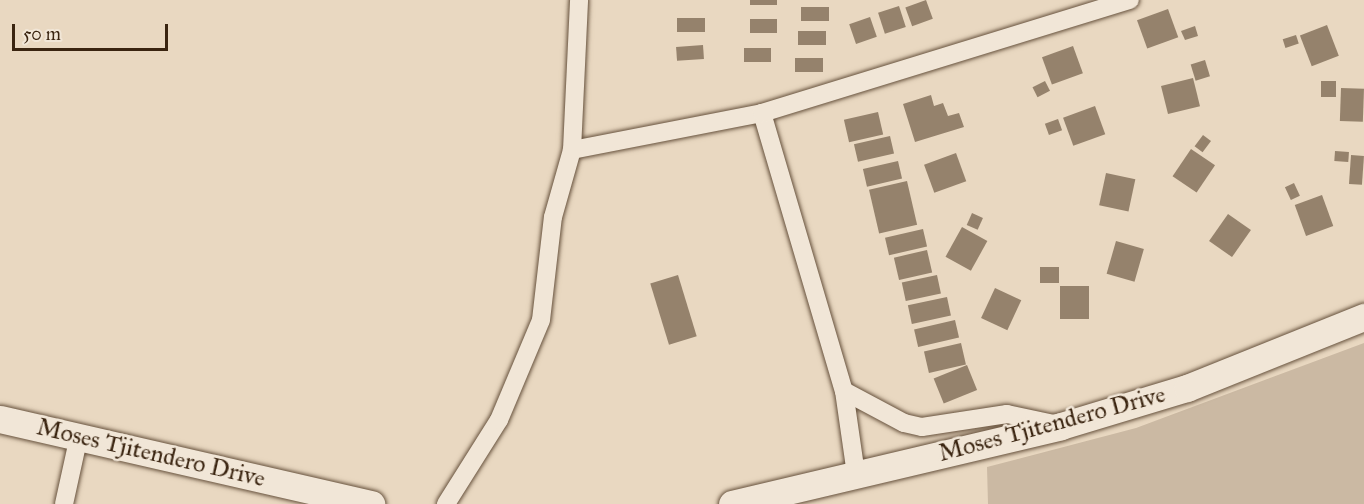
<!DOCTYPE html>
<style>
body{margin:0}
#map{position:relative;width:1364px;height:504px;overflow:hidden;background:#e9d8c1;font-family:"IM FELL Great Primer",serif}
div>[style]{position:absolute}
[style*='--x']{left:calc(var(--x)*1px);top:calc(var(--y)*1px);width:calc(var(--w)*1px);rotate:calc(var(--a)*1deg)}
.green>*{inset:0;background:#cbb9a3}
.building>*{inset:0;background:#95826c;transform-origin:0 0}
.roads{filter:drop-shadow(0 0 2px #66513c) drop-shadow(0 0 2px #66513c)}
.street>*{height:18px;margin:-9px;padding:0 9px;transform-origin:9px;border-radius:9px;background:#f1e6d7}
.secondary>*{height:27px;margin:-13.5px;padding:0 13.5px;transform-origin:13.5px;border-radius:13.5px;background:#f1e6d7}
span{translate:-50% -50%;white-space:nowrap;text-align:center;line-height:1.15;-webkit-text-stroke:5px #f1e6d7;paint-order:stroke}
.street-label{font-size:24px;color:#3a2410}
.scale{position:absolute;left:12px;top:24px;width:156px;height:27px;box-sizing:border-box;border:3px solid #3a2410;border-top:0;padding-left:8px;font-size:18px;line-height:21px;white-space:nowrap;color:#3a2410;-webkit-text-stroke:4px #f1e6d7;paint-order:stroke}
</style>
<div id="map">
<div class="green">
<div style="clip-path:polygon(1364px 343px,1364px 504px,988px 504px,987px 467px,1136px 428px)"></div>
</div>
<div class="building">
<div style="left:750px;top:0;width:27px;height:5px"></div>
<div style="left:926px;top:0;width:20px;height:22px;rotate:70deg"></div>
<div style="left:899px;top:6px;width:22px;height:22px;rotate:72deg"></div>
<div style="left:829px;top:7px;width:14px;height:28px;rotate:90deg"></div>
<div style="left:1168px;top:9px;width:30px;height:33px;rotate:70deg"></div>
<div style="left:870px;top:17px;width:21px;height:22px;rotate:71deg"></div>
<div style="left:705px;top:18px;width:14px;height:28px;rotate:90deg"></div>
<div style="left:750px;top:19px;width:27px;height:14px"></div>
<div style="left:1327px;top:25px;width:33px;height:29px;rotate:69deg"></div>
<div style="clip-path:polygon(1195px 26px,1198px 36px,1185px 40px,1181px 31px)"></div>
<div style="left:826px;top:31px;width:14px;height:28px;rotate:90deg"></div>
<div style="left:1296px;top:35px;width:9px;height:14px;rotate:72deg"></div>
<div style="left:703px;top:45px;width:14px;height:27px;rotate:86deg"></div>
<div style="left:1073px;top:46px;width:29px;height:33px;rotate:70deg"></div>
<div style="left:744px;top:48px;width:27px;height:14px"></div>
<div style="left:823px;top:58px;width:14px;height:28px;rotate:90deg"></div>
<div style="left:1205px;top:60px;width:17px;height:15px;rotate:73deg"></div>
<div style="left:1193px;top:78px;width:29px;height:33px;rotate:76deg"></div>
<div style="left:1045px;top:81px;width:11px;height:14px;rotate:63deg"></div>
<div style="left:1321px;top:81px;width:15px;height:16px"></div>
<div style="left:1341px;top:88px;width:23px;height:33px;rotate:2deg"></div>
<div style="clip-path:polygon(931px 95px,934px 106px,943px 103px,948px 116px,959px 113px,964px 127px,915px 142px,903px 104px)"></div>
<div style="left:1095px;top:106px;width:30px;height:34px;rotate:70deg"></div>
<div style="left:878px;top:112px;width:23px;height:35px;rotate:77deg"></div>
<div style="left:1058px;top:119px;width:12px;height:14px;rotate:70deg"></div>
<div style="left:1203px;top:135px;width:10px;height:14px;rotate:37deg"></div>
<div style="left:890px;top:136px;width:18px;height:37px;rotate:77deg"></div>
<div style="left:1191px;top:149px;width:29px;height:33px;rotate:34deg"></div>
<div style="left:1335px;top:151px;width:14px;height:10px;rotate:4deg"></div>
<div style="left:956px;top:153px;width:30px;height:34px;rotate:70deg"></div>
<div style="left:1351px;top:155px;width:13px;height:29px;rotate:4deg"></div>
<div style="left:898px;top:161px;width:18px;height:36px;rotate:77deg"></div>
<div style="left:1106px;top:173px;width:30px;height:33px;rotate:12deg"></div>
<div style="left:907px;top:181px;width:45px;height:39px;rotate:77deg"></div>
<div style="left:1294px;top:183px;width:14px;height:10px;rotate:65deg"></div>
<div style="left:1322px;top:195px;width:33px;height:29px;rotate:70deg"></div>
<div style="left:972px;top:213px;width:12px;height:13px;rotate:24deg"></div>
<div style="left:1228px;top:214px;width:28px;height:33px;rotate:35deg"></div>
<div style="left:962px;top:227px;width:29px;height:34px;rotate:29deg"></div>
<div style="left:923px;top:229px;width:18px;height:39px;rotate:77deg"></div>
<div style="left:1116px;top:241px;width:29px;height:34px;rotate:16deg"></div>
<div style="left:927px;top:250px;width:23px;height:34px;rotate:77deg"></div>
<div style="left:1059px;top:267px;width:16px;height:19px;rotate:90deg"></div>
<div style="left:678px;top:275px;width:64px;height:29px;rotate:73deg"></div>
<div style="left:937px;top:275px;width:19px;height:36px;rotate:78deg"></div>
<div style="left:1060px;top:286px;width:29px;height:33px"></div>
<div style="left:995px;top:288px;width:29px;height:33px;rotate:25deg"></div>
<div style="left:947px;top:297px;width:19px;height:40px;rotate:78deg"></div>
<div style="left:955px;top:320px;width:18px;height:42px;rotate:77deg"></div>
<div style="left:961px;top:343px;width:22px;height:38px;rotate:77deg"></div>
<div style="left:967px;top:365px;width:27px;height:36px;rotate:68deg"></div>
</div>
<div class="roads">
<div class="street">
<div style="--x:762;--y:113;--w:290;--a:73.6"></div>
<div style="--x:844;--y:391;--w:84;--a:81.8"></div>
<div style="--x:572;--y:150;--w:194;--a:-11"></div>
<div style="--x:762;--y:113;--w:385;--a:-17.1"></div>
<div style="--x:844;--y:391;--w:68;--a:28.1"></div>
<div style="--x:904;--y:423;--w:18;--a:13"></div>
<div style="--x:922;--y:427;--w:86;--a:-8.7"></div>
<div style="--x:1007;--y:414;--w:48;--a:12"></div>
<div style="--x:64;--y:504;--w:70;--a:-77.6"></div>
<div style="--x:446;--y:504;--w:99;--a:-57.8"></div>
<div style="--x:499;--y:420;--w:108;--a:-67.2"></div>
<div style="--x:541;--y:320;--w:104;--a:-83.4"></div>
<div style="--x:553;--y:217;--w:70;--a:-74.2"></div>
<div style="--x:572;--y:150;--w:150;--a:-87.3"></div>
</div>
<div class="secondary">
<div style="--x:0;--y:419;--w:381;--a:12.9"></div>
<div style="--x:732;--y:504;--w:338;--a:-13.3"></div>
<div style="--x:1061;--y:426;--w:132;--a:-16.8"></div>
<div style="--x:1187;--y:388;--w:191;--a:-21.9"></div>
</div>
</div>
<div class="street-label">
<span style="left:1052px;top:424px;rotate:-15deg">Moses Tjitendero Drive</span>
<span style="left:151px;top:453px;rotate:13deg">Moses Tjitendero Drive</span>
</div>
<div class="scale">50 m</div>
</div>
